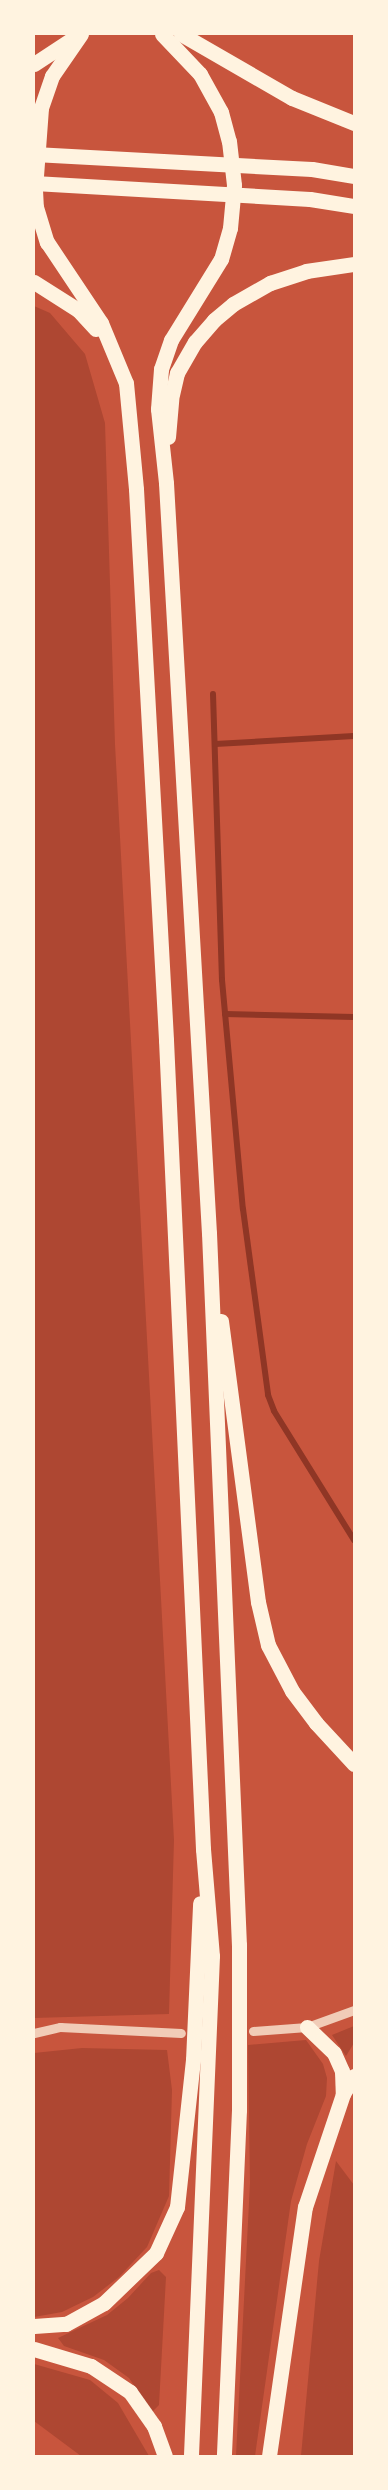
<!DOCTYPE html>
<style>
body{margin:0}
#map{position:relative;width:388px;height:2490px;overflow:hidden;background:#c8553d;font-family:"Varela Round",sans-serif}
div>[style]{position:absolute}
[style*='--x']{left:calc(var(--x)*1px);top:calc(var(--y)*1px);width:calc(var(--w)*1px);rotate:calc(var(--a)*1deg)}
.green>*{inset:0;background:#ae4732}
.stream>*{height:6px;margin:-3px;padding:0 3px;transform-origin:3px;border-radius:3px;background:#8f3625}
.tertiary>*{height:9px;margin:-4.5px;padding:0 4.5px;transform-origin:4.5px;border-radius:4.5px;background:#f1ccb7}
.motorway>*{height:15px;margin:-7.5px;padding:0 7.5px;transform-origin:7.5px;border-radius:7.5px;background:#fff3e0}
span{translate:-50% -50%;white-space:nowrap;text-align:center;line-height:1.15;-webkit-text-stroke:4.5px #fff3e0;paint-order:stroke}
.frame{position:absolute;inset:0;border:35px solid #fff3e0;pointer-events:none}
</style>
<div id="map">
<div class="green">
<div style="clip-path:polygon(34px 306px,50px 313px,85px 354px,105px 423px,115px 744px,174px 1840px,169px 2014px,34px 2018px)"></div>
<div style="clip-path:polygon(354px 2026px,354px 2043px,346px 2056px,332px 2035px)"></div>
<div style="clip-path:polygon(306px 2040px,323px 2064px,327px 2078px,326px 2096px,307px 2144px,291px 2201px,255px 2456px,236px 2456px,250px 2183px,248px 2045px)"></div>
<div style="clip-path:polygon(82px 2048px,167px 2050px,172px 2090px,169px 2196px,147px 2247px,119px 2277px,93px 2297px,62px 2312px,34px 2317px,34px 2053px)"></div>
<div style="clip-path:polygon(336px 2161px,354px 2185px,354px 2456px,301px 2456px,319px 2261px)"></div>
<div style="clip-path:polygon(159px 2270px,166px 2277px,159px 2405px,152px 2412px,129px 2378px,104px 2360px,64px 2346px,58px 2338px,107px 2315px,128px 2298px,151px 2273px)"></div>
<div style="clip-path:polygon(34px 2364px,90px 2380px,118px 2403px,149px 2456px,81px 2456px,34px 2421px)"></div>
</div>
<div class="stream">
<div style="--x:213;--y:694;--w:286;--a:88.2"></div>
<div style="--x:222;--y:980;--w:230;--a:84.8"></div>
<div style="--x:243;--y:1209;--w:188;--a:82.3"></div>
<div style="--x:268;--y:1395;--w:17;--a:69"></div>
<div style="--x:274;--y:1411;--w:152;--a:58.2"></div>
<div style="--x:215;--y:744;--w:139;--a:-3.3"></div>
<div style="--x:225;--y:1014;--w:129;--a:1.3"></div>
</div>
<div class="tertiary">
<div style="--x:253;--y:2031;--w:54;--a:-4.2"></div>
<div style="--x:307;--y:2027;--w:50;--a:-19.9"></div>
<div style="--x:34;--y:2033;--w:27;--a:-13"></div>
<div style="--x:60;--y:2027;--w:121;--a:2.8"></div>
</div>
<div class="motorway">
<div style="--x:81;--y:34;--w:51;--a:124.6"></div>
<div style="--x:52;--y:76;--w:34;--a:109"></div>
<div style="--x:41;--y:108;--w:82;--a:94.2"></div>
<div style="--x:35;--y:190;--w:17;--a:87"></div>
<div style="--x:36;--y:207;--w:37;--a:73"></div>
<div style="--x:47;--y:242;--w:97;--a:56.3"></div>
<div style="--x:101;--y:323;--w:65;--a:67.4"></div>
<div style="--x:126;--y:383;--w:106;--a:84.6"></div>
<div style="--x:136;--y:489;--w:552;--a:86.88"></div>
<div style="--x:166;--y:1040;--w:810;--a:87.38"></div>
<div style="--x:203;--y:1849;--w:107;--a:85.2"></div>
<div style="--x:212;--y:1956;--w:500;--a:92.41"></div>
<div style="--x:162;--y:34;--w:55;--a:46.5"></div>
<div style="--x:200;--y:74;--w:43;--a:61.1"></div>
<div style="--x:221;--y:112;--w:30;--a:75"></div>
<div style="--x:229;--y:141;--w:44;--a:83.5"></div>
<div style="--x:234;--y:185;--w:43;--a:95.3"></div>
<div style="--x:230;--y:228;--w:32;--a:106"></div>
<div style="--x:221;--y:259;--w:95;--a:121.7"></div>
<div style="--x:171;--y:340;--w:31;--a:109"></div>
<div style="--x:161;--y:369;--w:40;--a:94.3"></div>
<div style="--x:158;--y:409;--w:74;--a:83.8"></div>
<div style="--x:166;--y:483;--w:751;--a:86.72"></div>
<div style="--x:209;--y:1233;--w:713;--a:87.59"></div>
<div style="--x:239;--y:1945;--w:165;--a:90"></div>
<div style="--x:239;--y:2110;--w:346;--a:92.5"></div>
<div style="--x:181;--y:34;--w:128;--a:30"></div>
<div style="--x:292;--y:98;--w:67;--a:22"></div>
<div style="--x:34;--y:64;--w:45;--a:-33.3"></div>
<div style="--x:34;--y:154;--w:278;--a:3.1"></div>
<div style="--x:312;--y:169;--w:43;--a:9.5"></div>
<div style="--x:34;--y:183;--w:276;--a:3.3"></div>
<div style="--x:310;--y:199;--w:45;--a:9"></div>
<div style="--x:34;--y:282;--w:52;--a:32.5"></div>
<div style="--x:78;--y:310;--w:26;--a:47"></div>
<div style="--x:168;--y:437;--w:38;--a:-85"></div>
<div style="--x:171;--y:399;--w:27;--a:-77"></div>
<div style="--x:177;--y:373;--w:36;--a:-60"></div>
<div style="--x:195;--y:342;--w:29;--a:-49"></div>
<div style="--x:214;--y:320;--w:25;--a:-40"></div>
<div style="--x:233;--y:304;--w:43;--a:-29.6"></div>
<div style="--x:270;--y:283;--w:38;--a:-18"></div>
<div style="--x:306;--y:271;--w:49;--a:-8.3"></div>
<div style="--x:221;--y:1321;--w:283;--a:82.5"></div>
<div style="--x:258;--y:1602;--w:44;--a:76.9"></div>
<div style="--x:268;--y:1645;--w:52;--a:62.4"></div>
<div style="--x:292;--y:1691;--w:40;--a:53"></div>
<div style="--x:316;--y:1723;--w:56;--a:47.2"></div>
<div style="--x:307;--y:2027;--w:37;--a:44"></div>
<div style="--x:334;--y:2053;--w:20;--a:66"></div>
<div style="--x:342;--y:2071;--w:23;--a:88"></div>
<div style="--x:34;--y:2326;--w:32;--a:-4"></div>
<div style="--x:66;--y:2324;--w:43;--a:-28.9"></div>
<div style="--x:104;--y:2303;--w:72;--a:-43.9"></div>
<div style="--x:156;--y:2253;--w:51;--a:-65.5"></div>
<div style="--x:177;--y:2207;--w:148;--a:-83.8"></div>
<div style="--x:193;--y:2060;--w:157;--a:-87.4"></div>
<div style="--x:34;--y:2349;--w:59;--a:16.6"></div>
<div style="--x:91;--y:2366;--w:47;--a:33.7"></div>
<div style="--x:130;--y:2392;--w:42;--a:54.8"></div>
<div style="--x:154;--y:2426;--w:32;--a:70"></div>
<div style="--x:269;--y:2456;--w:252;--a:-81.8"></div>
<div style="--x:305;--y:2207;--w:119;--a:-71.4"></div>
<div style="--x:343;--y:2094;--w:21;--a:-59"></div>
</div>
<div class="frame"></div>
</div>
